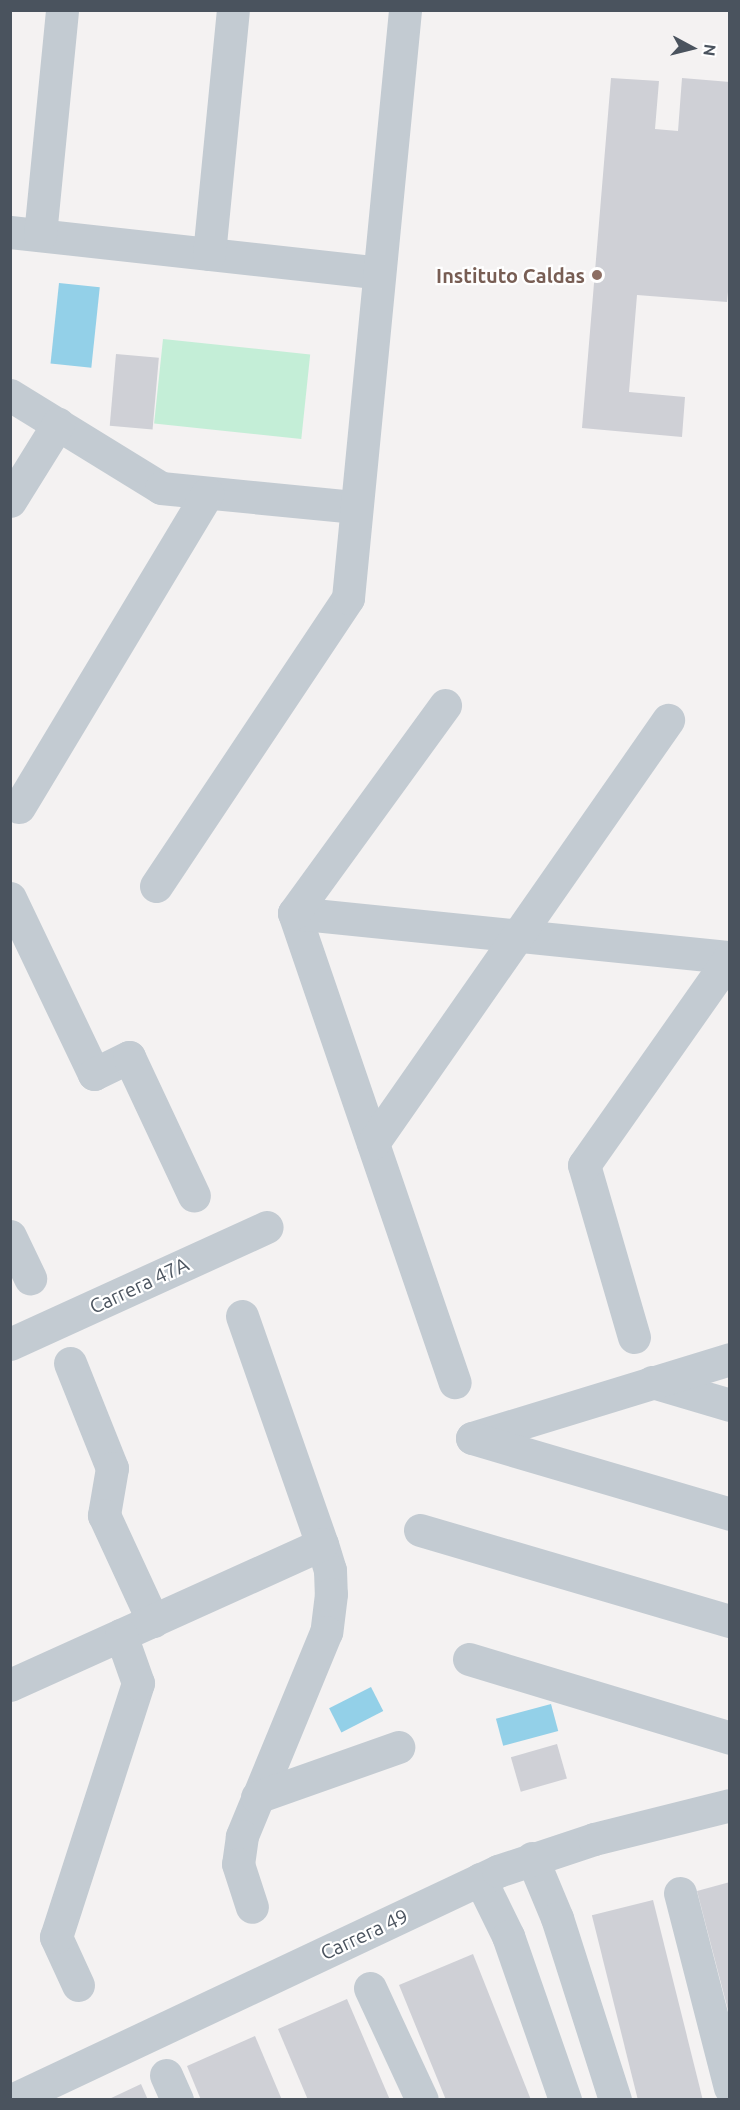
<!DOCTYPE html>
<style>
body{margin:0}
#map{position:relative;width:740px;height:2110px;overflow:hidden;background:#f4f2f2;font-family:Ubuntu,sans-serif}
div>[style]{position:absolute}
[style*='--x']{left:calc(var(--x)*1px);top:calc(var(--y)*1px);width:calc(var(--w)*1px);rotate:calc(var(--a)*1deg)}
.green>*{inset:0;background:#c4eed7;transform-origin:0 0}
.water>*{inset:0;background:#93d0e8;transform-origin:0 0}
.building>*{inset:0;background:#cfd0d6;transform-origin:0 0}
.minor>*{height:33px;margin:-16.5px;padding:0 16.5px;transform-origin:16.5px;border-radius:16.5px;background:#c3cbd2}
.dots>*{width:16px;height:16px;translate:-50% -50%;box-sizing:border-box;border:3px solid #fff;border-radius:50%}
span{translate:-50% -50%;white-space:nowrap;text-align:center;line-height:1.15;-webkit-text-stroke:4.5px #fff;paint-order:stroke}
.education-label{font-size:20px;color:#785e54;font-weight:700}
.right{translate:-100% -50%;text-align:right}
.street-label{font-size:20px;color:#4a535e}
.frame{position:absolute;inset:0;border:12px solid #4a535e;pointer-events:none}
.north{position:absolute;left:662px;top:18px;width:60px;height:60px;-webkit-text-stroke:4px #fff;paint-order:stroke;rotate:97deg;font-size:16px;font-weight:700;line-height:24px;text-align:center;color:#4a535e}
.north::after{content:'';display:block;margin:auto;width:21px;height:27px;background:#4a535e;clip-path:polygon(50% 0,100% 100%,50% 72%,0 100%)}
</style>
<div id="map">
<div class="green">
<div style="left:163px;top:339px;width:148px;height:85px;rotate:6deg"></div>
</div>
<div class="water">
<div style="left:59px;top:283px;width:41px;height:81px;rotate:6deg"></div>
<div style="left:371px;top:1687px;width:27px;height:47px;rotate:63deg"></div>
<div style="left:551px;top:1704px;width:28px;height:57px;rotate:75deg"></div>
</div>
<div class="building">
<div style="clip-path:polygon(611px 78px,659px 81px,655px 129px,678px 131px,682px 78px,730px 82px,730px 272px,727px 302px,637px 295px,629px 392px,685px 397px,682px 437px,582px 428px)"></div>
<div style="left:116px;top:354px;width:43px;height:72px;rotate:5deg"></div>
<div style="left:557px;top:1744px;width:36px;height:48px;rotate:74deg"></div>
<div style="clip-path:polygon(730px 1882px,730px 2014px,729px 2014px,697px 1891px)"></div>
<div style="left:653px;top:1900px;width:206px;height:63px;rotate:76deg"></div>
<div style="clip-path:polygon(473px 1954px,531px 2100px,446px 2100px,399px 1985px)"></div>
<div style="clip-path:polygon(347px 1999px,390px 2100px,308px 2100px,278px 2029px)"></div>
<div style="clip-path:polygon(255px 2036px,282px 2100px,201px 2100px,187px 2066px)"></div>
<div style="clip-path:polygon(141px 2084px,148px 2100px,107px 2100px)"></div>
</div>
<div class="minor">
<div style="--x:10;--y:232;--w:371;--a:6.3"></div>
<div style="--x:40;--y:235;--w:226;--a:-84.4"></div>
<div style="--x:209;--y:254;--w:245;--a:-84.4"></div>
<div style="--x:10;--y:395;--w:177;--a:31.6"></div>
<div style="--x:161;--y:488;--w:196;--a:5.6"></div>
<div style="--x:10;--y:501;--w:91;--a:-58.1"></div>
<div style="--x:19;--y:807;--w:366;--a:-59"></div>
<div style="--x:156;--y:886;--w:346;--a:-56.3"></div>
<div style="--x:348;--y:598;--w:591;--a:-84.46"></div>
<div style="--x:10;--y:898;--w:195;--a:64.5"></div>
<div style="--x:94;--y:1074;--w:39;--a:-26"></div>
<div style="--x:129;--y:1057;--w:153;--a:64.9"></div>
<div style="--x:294;--y:913;--w:496;--a:71.1"></div>
<div style="--x:294;--y:913;--w:438;--a:5.8"></div>
<div style="--x:294;--y:913;--w:257;--a:-54"></div>
<div style="--x:373;--y:1143;--w:516;--a:-55.11"></div>
<div style="--x:10;--y:1236;--w:47;--a:64.5"></div>
<div style="--x:242;--y:1316;--w:242;--a:70.7"></div>
<div style="--x:322;--y:1544;--w:27;--a:73"></div>
<div style="--x:330;--y:1570;--w:24;--a:88"></div>
<div style="--x:331;--y:1594;--w:38;--a:97"></div>
<div style="--x:326;--y:1632;--w:221;--a:112.4"></div>
<div style="--x:242;--y:1836;--w:28;--a:98"></div>
<div style="--x:238;--y:1864;--w:45;--a:72"></div>
<div style="--x:634;--y:1337;--w:179;--a:-106.2"></div>
<div style="--x:584;--y:1165;--w:254;--a:-54.9"></div>
<div style="--x:10;--y:1344;--w:282;--a:-24.5"></div>
<div style="--x:70;--y:1363;--w:113;--a:68.2"></div>
<div style="--x:112;--y:1468;--w:48;--a:99.7"></div>
<div style="--x:104;--y:1515;--w:117;--a:65.2"></div>
<div style="--x:652;--y:1382;--w:81;--a:16.4"></div>
<div style="--x:472;--y:1438;--w:270;--a:-17"></div>
<div style="--x:472;--y:1438;--w:269;--a:16.4"></div>
<div style="--x:420;--y:1530;--w:323;--a:16.4"></div>
<div style="--x:469;--y:1659;--w:273;--a:16.8"></div>
<div style="--x:10;--y:1685;--w:342;--a:-24.3"></div>
<div style="--x:257;--y:1797;--w:150;--a:-19.5"></div>
<div style="--x:532;--y:1858;--w:65;--a:67.4"></div>
<div style="--x:557;--y:1918;--w:191;--a:72.3"></div>
<div style="--x:480;--y:1879;--w:64;--a:63.8"></div>
<div style="--x:508;--y:1936;--w:174;--a:70.8"></div>
<div style="--x:680;--y:1893;--w:201;--a:75.6"></div>
<div style="--x:78;--y:1985;--w:53;--a:-114.6"></div>
<div style="--x:56;--y:1937;--w:267;--a:-72.1"></div>
<div style="--x:138;--y:1683;--w:51;--a:-109.5"></div>
<div style="--x:370;--y:1988;--w:123;--a:65.1"></div>
<div style="--x:166;--y:2075;--w:27;--a:66"></div>
<div style="--x:12;--y:2100;--w:537;--a:-25.23"></div>
<div style="--x:498;--y:1871;--w:101;--a:-18.4"></div>
<div style="--x:594;--y:1839;--w:140;--a:-14"></div>
</div>
<div class="dots">
<div style="left:597px;top:275px;background:#8d6e63"></div>
</div>
<div class="education-label">
<span class="right" style="left:585px;top:275px">Instituto Caldas</span>
</div>
<div class="street-label">
<span style="left:139px;top:1285px;rotate:-25deg">Carrera 47A</span>
<span style="left:364px;top:1934px;rotate:-25deg">Carrera 49</span>
</div>
<div class="frame"></div>
<div class="north">N</div>
</div>
